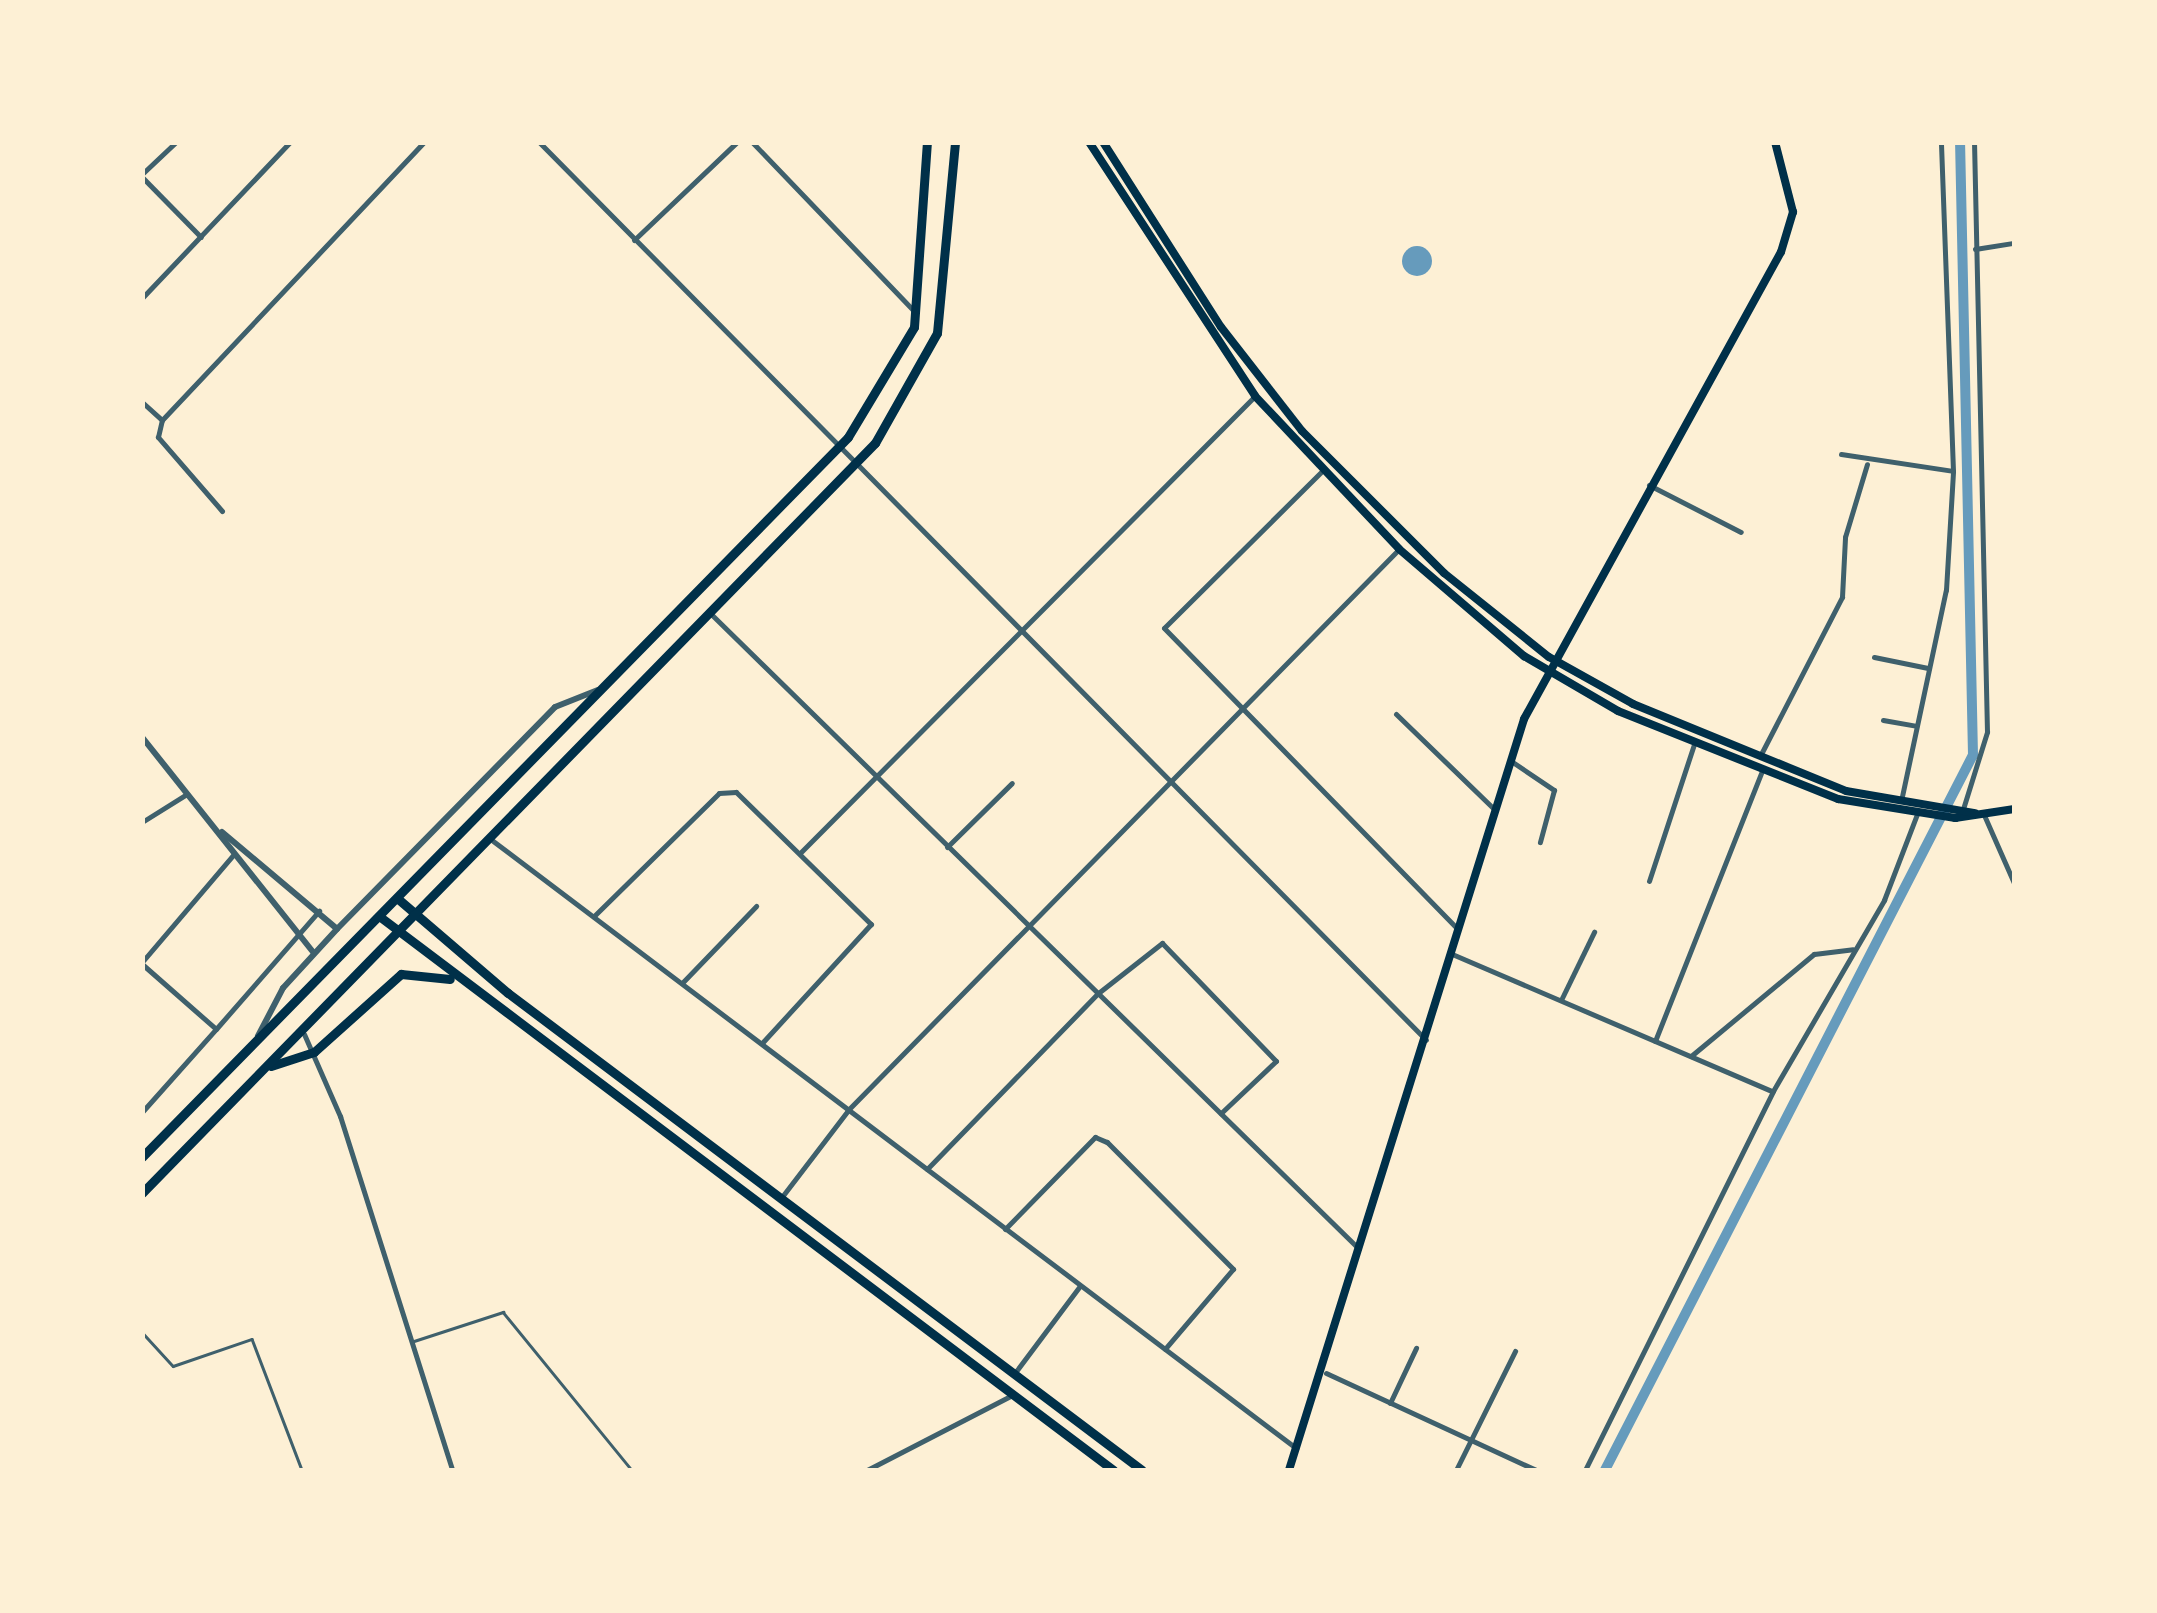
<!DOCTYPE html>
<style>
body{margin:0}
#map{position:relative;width:2157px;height:1613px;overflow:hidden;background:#fdf0d5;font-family:Spectral,serif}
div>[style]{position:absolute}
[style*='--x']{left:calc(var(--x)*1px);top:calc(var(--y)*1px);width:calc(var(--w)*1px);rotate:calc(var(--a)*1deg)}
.water>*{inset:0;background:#669bbc}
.round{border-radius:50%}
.canal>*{height:10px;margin:-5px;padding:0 5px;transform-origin:5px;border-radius:5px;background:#669bbc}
.service>*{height:2.5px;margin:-1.25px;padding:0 1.25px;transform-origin:1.25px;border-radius:1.25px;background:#3f606c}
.minor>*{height:5px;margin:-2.5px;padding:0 2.5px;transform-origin:2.5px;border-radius:2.5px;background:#3f606c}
.tertiary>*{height:6px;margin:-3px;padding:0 3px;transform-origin:3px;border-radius:3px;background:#3f606c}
.secondary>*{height:8px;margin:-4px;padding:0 4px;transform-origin:4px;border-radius:4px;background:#003049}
.primary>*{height:9px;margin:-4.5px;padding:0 4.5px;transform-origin:4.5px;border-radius:4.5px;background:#003049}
span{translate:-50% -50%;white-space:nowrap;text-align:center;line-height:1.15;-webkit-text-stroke:10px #fdf0d5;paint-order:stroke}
.frame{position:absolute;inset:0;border:145px solid #fdf0d5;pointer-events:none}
</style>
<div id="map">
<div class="water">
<div class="round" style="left:1402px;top:246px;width:30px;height:30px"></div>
</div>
<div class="canal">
<div style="--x:1605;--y:1470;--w:804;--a:-62.77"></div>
<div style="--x:1973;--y:755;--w:613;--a:-91.21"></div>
</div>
<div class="service">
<div style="--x:142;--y:1332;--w:46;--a:47.6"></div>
<div style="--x:173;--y:1366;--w:83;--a:-18.9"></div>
<div style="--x:252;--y:1339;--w:140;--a:69.1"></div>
<div style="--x:414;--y:1341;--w:94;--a:-18"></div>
<div style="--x:503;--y:1312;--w:204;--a:50.8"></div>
</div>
<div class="minor">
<div style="--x:539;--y:142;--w:1262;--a:45.35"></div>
<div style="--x:752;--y:142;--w:233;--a:46.2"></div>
<div style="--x:142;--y:174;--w:47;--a:-43.3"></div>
<div style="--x:142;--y:177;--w:84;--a:45.5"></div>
<div style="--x:634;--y:240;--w:142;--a:-43.6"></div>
<div style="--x:1975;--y:249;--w:39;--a:-9"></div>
<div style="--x:142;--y:298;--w:215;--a:-46.5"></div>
<div style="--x:142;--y:402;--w:27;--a:42"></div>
<div style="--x:1841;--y:454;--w:113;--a:8.6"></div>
<div style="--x:1321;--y:472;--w:221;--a:135.2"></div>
<div style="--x:1164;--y:628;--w:418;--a:45.7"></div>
<div style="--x:1649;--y:485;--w:103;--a:27.1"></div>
<div style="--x:222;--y:511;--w:98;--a:-130.9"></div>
<div style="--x:158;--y:437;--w:17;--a:-77"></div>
<div style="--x:162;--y:420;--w:382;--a:-46.7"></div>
<div style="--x:711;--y:614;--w:907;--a:44.42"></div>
<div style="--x:1874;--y:657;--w:55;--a:11.5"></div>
<div style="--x:1396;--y:714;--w:134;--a:44.1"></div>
<div style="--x:1883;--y:720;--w:34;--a:10"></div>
<div style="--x:1760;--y:756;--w:179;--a:-62.7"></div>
<div style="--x:1842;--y:597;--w:60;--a:-87.1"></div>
<div style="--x:1845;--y:537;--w:76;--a:-73.2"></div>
<div style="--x:1511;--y:761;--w:52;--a:34"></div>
<div style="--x:1554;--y:790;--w:54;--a:105.1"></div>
<div style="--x:1901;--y:801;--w:216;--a:-78"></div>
<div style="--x:1946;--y:590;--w:119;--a:-86.6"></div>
<div style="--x:1953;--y:471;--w:329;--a:-92.1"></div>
<div style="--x:1963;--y:809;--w:81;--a:-72.7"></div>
<div style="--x:1987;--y:732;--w:590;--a:-91.26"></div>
<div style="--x:1984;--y:815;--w:74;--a:66.2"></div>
<div style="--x:142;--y:822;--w:53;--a:-31.9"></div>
<div style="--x:493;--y:841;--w:1007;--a:37.09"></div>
<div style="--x:947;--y:847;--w:91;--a:-44.6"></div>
<div style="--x:801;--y:852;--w:643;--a:-45.13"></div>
<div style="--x:1649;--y:881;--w:144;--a:-71.8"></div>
<div style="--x:594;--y:916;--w:175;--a:-44.5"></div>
<div style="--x:719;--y:793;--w:17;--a:-3"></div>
<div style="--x:736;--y:792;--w:189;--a:44.4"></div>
<div style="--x:871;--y:924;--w:161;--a:132.5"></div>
<div style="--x:1452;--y:954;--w:348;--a:23.2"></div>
<div style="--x:142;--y:962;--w:142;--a:-49.6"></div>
<div style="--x:142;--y:964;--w:98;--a:41.3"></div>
<div style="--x:216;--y:1029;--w:157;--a:-48.9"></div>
<div style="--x:682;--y:983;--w:107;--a:-46.1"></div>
<div style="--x:1561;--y:1000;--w:76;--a:-64.1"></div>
<div style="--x:304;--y:1034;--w:90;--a:66.3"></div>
<div style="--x:340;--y:1116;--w:371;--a:72.4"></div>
<div style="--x:1655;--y:1041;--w:290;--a:-68.4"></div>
<div style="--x:1691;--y:1056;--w:160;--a:-39.7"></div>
<div style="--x:1814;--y:954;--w:39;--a:-7"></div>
<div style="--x:142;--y:1112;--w:111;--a:-48.3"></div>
<div style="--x:927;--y:1169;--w:244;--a:-45.8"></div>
<div style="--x:1097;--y:994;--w:83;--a:-38.1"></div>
<div style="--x:1162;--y:943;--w:164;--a:46"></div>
<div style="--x:1276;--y:1061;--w:76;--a:136.6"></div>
<div style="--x:781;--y:1198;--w:112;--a:-52.6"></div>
<div style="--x:849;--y:1109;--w:785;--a:-45.52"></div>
<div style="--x:1005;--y:1229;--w:129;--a:-45.6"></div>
<div style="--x:1095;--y:1137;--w:13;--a:23"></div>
<div style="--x:1107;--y:1142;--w:179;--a:45.2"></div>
<div style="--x:1233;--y:1269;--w:105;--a:130.4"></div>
<div style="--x:1326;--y:1373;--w:231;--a:24.8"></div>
<div style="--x:1014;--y:1374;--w:109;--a:-53.2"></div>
<div style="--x:1390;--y:1403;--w:61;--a:-64.7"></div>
<div style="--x:867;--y:1470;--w:163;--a:-27.3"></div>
<div style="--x:1456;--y:1470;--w:133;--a:-63.6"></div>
<div style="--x:1585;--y:1470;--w:423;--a:-63.6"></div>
<div style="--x:1773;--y:1091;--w:221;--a:-59.8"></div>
<div style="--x:1884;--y:900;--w:92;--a:-69"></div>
</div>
<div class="tertiary">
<div style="--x:142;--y:737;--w:276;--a:51.5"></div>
<div style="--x:222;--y:832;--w:150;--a:40.1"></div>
<div style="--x:258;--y:1036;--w:54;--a:-62.5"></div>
<div style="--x:283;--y:988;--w:80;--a:-47.5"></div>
<div style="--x:337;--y:929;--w:311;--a:-45.5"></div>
<div style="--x:555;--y:707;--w:46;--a:-21.6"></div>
</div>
<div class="secondary">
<div style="--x:1089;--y:142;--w:303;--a:56.8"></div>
<div style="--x:1255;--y:396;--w:210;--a:46.7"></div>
<div style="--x:1399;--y:549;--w:165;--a:40.6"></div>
<div style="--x:1524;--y:656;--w:109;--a:30.3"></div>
<div style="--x:1618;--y:711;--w:237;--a:21.8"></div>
<div style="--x:1838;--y:799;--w:119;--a:9.2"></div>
<div style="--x:1955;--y:818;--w:60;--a:-8.7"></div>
<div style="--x:1103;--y:142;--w:219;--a:57.5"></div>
<div style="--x:1221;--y:327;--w:132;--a:52.1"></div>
<div style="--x:1302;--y:431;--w:201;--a:45"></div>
<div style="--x:1444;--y:573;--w:134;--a:38.7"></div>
<div style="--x:1549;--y:657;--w:96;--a:29.2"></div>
<div style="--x:1633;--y:704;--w:230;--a:22.2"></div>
<div style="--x:1846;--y:791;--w:131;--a:9.7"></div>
<div style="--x:1289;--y:1470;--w:787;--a:-72.62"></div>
<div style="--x:1524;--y:719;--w:533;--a:-61.18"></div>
<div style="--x:1781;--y:252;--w:42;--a:-73.3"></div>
<div style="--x:1793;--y:212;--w:72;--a:-104.4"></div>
</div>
<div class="primary">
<div style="--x:397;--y:898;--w:146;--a:40.6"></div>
<div style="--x:508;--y:993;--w:793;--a:36.96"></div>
<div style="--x:379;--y:916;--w:920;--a:37.04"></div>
<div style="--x:271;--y:1066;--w:45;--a:-18"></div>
<div style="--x:314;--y:1052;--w:117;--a:-41.9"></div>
<div style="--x:401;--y:974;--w:49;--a:5.8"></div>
<div style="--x:142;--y:1157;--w:1008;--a:-45.56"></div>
<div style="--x:848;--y:437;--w:128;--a:-59"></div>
<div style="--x:914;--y:327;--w:185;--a:-86"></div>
<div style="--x:142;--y:1193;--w:1049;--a:-45.66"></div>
<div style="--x:875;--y:443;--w:126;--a:-60.6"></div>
<div style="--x:937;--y:333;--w:192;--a:-84.6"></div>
</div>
<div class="frame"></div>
</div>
